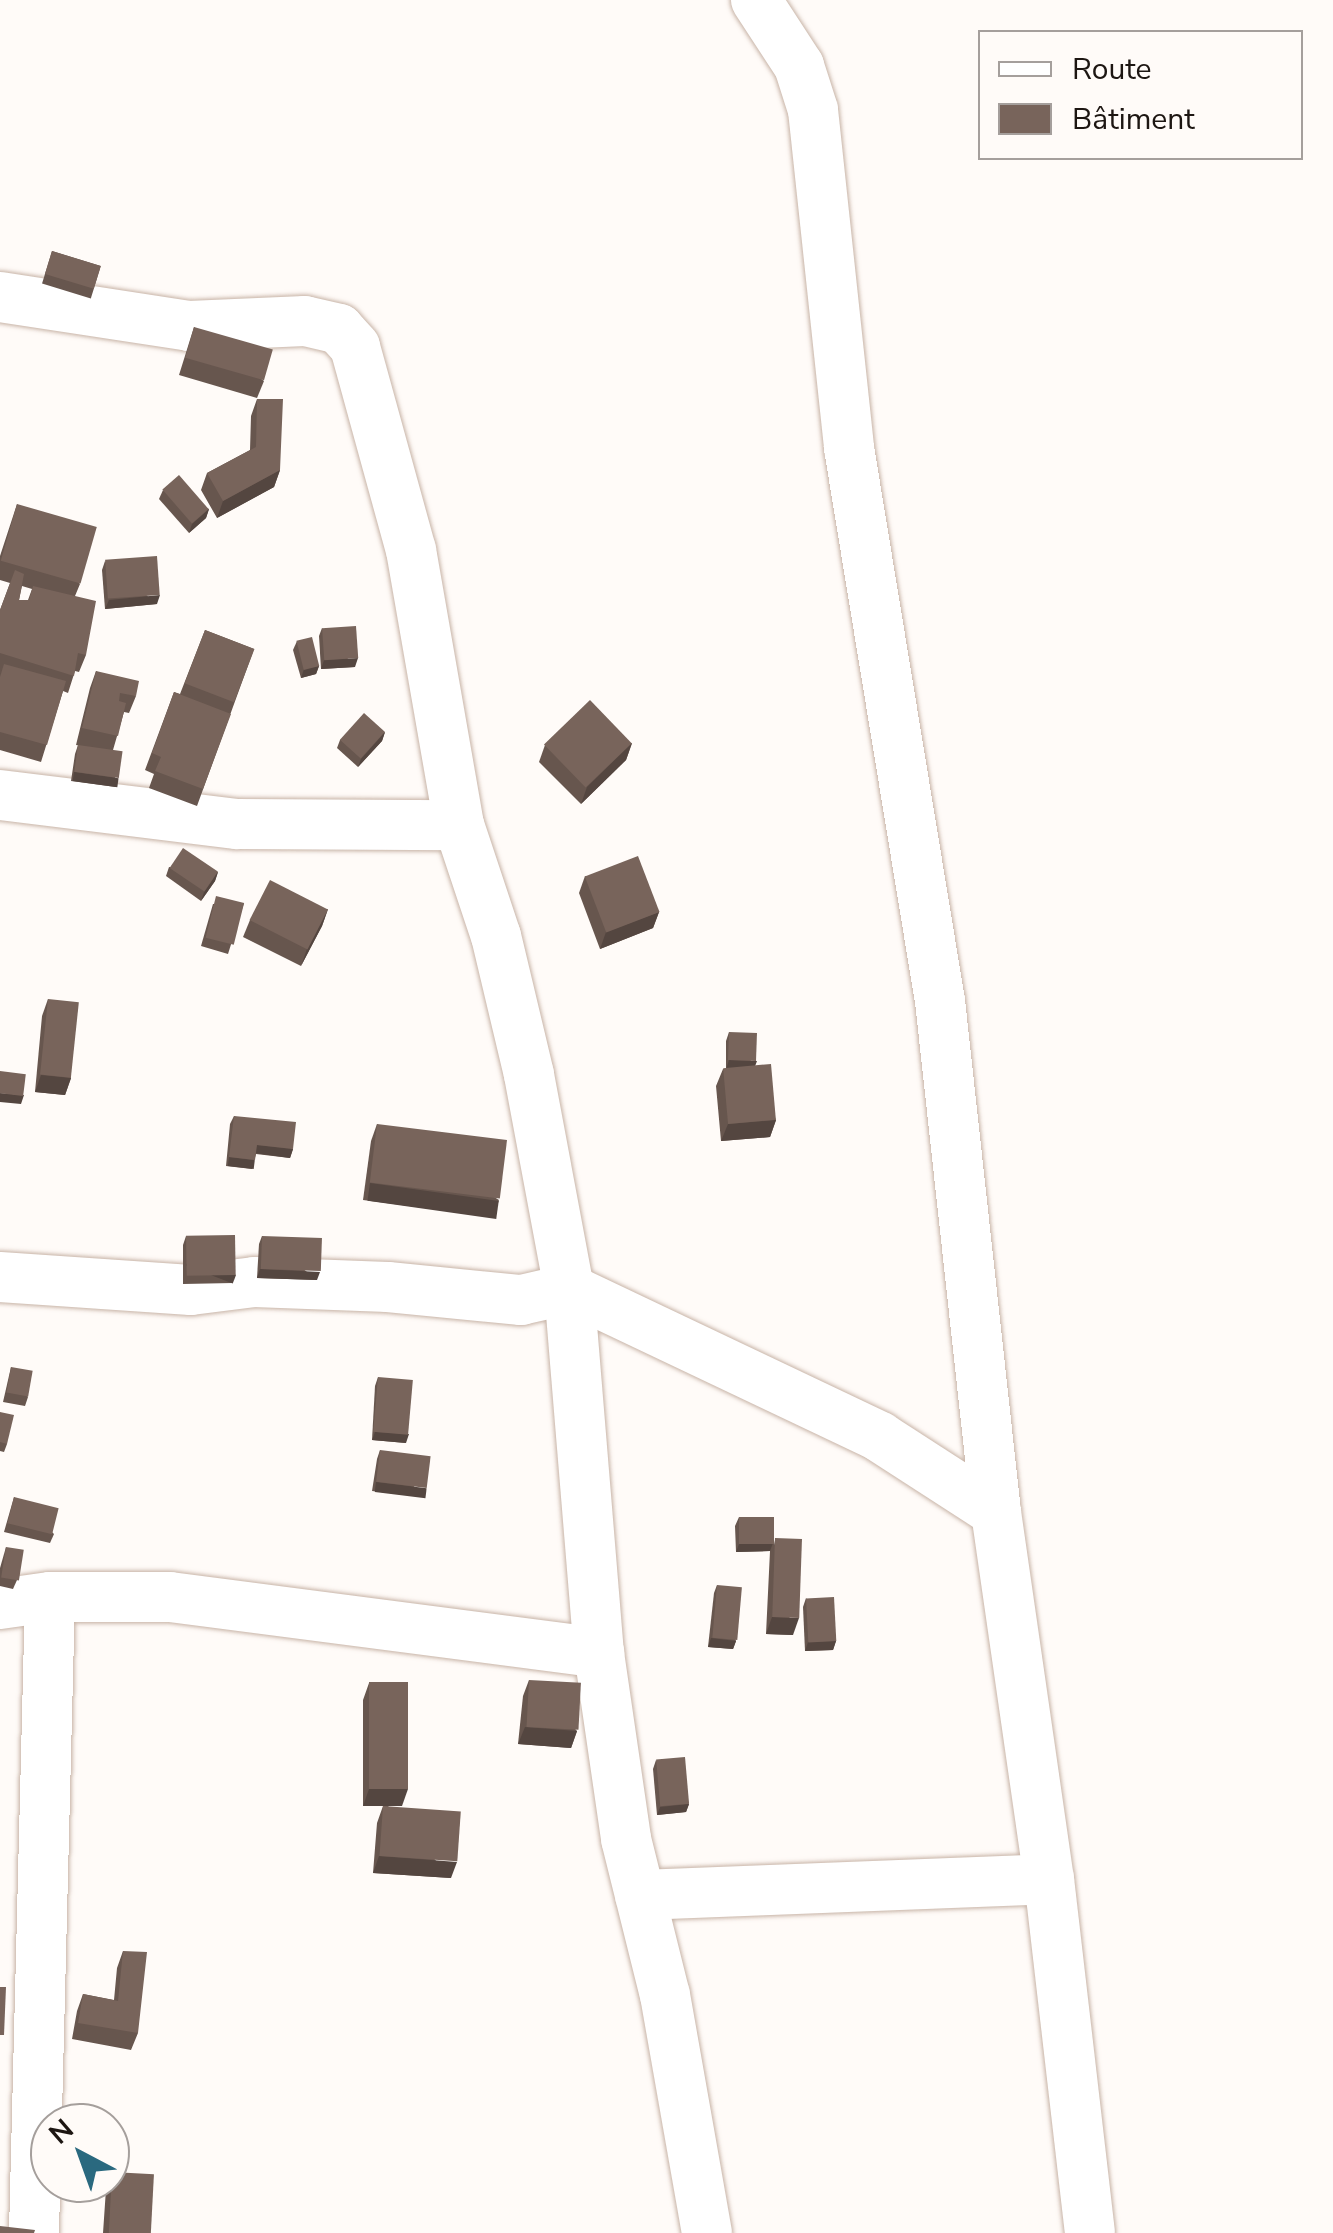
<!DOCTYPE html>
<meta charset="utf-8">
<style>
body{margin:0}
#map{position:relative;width:1333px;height:2233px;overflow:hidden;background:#fffbf8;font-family:"Nunito Sans",sans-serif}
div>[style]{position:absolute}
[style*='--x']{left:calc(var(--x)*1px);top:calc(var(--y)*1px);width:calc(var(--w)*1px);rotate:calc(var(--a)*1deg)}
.roads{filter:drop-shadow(0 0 2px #c8b4a7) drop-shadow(0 0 2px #c8b4a7)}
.minor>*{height:50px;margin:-25px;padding:0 25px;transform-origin:25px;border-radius:25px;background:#fff}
.wall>*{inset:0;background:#67564e;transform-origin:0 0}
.shaded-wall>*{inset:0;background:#544640;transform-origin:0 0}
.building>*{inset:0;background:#78645b;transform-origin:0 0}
span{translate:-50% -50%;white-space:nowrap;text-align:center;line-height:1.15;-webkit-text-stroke:8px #fffbf8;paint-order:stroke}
.legend{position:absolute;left:978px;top:30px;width:325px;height:130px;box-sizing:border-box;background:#fffbf8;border:2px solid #a59f9c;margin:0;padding:12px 18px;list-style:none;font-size:30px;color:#1d1612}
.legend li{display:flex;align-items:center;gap:20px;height:50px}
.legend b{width:50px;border:2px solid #a59f9c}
.north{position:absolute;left:30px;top:2103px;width:100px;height:100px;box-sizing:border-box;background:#fffbf8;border:2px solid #a59f9c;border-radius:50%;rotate:319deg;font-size:28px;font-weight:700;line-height:40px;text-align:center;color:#1d1612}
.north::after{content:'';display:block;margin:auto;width:35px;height:45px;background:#2a697f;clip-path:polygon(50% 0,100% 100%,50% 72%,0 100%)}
</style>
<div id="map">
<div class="roads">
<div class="minor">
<div style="--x:756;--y:0;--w:79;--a:56.9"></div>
<div style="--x:799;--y:66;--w:46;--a:72.3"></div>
<div style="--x:813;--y:110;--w:340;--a:83.9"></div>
<div style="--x:849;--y:448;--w:560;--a:80.66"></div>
<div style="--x:940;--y:1001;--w:514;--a:83.75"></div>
<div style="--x:996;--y:1512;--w:371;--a:81.8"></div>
<div style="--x:0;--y:297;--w:191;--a:8.7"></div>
<div style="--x:189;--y:326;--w:116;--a:-2.5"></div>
<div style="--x:305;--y:321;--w:35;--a:13"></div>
<div style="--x:339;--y:329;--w:24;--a:48"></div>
<div style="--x:355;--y:347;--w:211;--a:74.6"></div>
<div style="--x:411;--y:550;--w:279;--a:80.1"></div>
<div style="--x:459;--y:825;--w:117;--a:71.6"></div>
<div style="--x:496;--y:936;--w:143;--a:76.6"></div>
<div style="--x:529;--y:1075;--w:218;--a:79.4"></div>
<div style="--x:569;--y:1289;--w:365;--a:85.3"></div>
<div style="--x:599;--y:1653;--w:188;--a:81.7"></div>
<div style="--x:626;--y:1839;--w:161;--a:76"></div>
<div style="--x:665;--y:1995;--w:242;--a:80"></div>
<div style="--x:0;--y:795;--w:239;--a:7"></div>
<div style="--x:237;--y:824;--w:222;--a:0.3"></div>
<div style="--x:0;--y:1277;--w:191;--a:3.9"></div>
<div style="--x:191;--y:1290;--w:64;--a:-7.2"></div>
<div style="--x:254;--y:1282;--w:134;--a:2.1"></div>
<div style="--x:388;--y:1287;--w:134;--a:5.6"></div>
<div style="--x:521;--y:1300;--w:49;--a:-12.9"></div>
<div style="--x:569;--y:1289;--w:344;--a:25.4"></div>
<div style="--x:880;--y:1437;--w:138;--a:32.9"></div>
<div style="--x:0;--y:1604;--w:50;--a:-8"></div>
<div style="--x:50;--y:1597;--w:120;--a:0"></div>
<div style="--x:170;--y:1597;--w:433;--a:7.4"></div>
<div style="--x:640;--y:1895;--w:409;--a:-2.2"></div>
<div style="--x:1049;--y:1879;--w:356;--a:83.4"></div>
<div style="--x:34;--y:2233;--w:636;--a:-88.56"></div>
</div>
</div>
<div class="wall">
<div style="left:52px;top:251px;width:51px;height:34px;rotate:17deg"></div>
<div style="clip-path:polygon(194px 327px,264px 381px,257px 398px,179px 375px)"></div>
<div style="clip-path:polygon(257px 399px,280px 470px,274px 487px,217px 518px,201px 490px,207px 473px,250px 450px,251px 416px)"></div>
<div style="clip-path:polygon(163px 490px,209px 509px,206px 518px,189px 533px,159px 499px)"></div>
<div style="clip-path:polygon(evenodd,17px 504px,80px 584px,75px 596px,86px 655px,79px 672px,75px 671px,68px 693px,63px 691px,41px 762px,0 750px,0 610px,10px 583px,0 580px,0 556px,17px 504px,22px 586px,32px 589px,28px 600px,19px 600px,22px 586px)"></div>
<div style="clip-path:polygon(105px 561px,157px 604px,105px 609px,102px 570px)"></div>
<div style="clip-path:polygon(322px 628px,355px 667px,321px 669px,319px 636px)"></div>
<div style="clip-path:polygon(205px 630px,254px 649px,197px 806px,149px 788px,154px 774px,145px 770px,174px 692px,180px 694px)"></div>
<div style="clip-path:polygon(297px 641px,319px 666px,316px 674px,301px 678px,293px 650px)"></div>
<div style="clip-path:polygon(96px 671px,136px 696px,129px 713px,124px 712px,113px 750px,116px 787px,71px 781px,75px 754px,78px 745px,82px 746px,76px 745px,90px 688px)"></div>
<div style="clip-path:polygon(385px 732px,382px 741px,358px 767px,337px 748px,340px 740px)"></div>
<div style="clip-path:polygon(632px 743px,626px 760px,581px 804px,539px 762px,545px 745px)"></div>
<div style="clip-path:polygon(169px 867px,218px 872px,215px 881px,201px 901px,166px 876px)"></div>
<div style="clip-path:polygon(585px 876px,659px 912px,653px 928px,600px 949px,579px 893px)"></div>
<div style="clip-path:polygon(244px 903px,228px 954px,201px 946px,213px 904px)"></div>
<div style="clip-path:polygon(328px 909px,322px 926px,301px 966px,243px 937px,250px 920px)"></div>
<div style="clip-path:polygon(48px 999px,71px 1078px,65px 1095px,35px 1092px,42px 1016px)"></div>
<div style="clip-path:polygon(729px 1032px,755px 1066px,776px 1120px,770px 1137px,721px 1141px,716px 1086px,723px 1069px,726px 1069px,726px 1041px)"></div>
<div style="clip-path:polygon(234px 1116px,293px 1149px,290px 1158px,256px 1154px,252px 1169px,226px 1166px,230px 1124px)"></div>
<div style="clip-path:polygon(377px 1124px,499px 1200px,493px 1217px,363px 1200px,371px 1141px)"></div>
<div style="clip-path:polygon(186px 1236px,233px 1283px,183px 1284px,183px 1245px)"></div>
<div style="clip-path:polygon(262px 1236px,317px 1280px,257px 1278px,259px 1244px)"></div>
<div style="clip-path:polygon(11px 1367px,28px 1397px,25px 1406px,3px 1402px)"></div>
<div style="clip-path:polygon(378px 1377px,406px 1443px,372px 1440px,375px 1386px)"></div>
<div style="clip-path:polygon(0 1412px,7px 1444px,4px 1452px,0 1451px)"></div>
<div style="clip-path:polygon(380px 1450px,424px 1497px,372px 1491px,377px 1459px)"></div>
<div style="clip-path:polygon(14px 1497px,54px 1534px,50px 1543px,4px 1532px)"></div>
<div style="clip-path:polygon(739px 1517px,774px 1540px,793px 1635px,766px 1634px,770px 1551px,736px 1552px,735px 1526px)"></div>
<div style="clip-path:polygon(6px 1547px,17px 1580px,13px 1589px,0 1586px,0 1568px)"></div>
<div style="clip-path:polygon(717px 1585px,736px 1641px,733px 1649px,708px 1647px,714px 1593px)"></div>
<div style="clip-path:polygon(806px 1598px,836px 1641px,833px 1650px,805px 1651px,803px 1607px)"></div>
<div style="clip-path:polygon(529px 1680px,577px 1731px,571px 1748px,518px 1744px,523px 1696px)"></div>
<div style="clip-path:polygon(369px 1683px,402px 1806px,388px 1806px,451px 1878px,373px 1873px,377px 1823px,383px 1806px,363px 1806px,363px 1700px)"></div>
<div style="clip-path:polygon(656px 1760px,689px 1804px,686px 1812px,657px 1815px,653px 1769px)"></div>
<div style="clip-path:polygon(123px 1951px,138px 2033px,131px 2050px,72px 2039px,77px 2011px,83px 1994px,114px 2000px,117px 1968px)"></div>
<div style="clip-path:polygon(112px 2172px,150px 2233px,103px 2233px,106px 2189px,108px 2183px,110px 2183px)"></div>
</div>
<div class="shaded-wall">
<div style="clip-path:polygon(280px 470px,274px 487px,217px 518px,223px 501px)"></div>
<div style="clip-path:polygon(209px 509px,206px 518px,189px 533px,192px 524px)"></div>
<div style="clip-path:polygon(160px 595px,157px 604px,105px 609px,109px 600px)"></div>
<div style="clip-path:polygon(358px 658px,355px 667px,321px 669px,324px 660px)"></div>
<div style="clip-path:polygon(319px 666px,316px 674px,301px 678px,304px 669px)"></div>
<div style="clip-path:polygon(385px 732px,382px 741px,358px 767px,361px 759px)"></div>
<div style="clip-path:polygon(632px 743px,626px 760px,581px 804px,587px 787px)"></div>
<div style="left:74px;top:772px;width:45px;height:9px;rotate:8deg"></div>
<div style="clip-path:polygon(218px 872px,215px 881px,201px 901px,204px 892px)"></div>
<div style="clip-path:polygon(328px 909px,322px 926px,301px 966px,307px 949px)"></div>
<div style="clip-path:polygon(659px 912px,653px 928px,600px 949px,606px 932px)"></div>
<div style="clip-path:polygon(729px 1060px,757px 1061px,754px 1069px,726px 1069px)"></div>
<div style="clip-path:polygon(41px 1075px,71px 1078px,65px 1095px,35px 1092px)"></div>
<div style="clip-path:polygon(0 1093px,24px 1095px,21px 1104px,0 1102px)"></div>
<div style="clip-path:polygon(776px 1120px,770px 1137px,721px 1141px,728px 1124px)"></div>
<div style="clip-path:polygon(257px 1145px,293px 1149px,290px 1158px,254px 1153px)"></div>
<div style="left:229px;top:1157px;width:26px;height:9px;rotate:7deg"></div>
<div style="left:370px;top:1183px;width:130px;height:18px;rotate:8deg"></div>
<div style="clip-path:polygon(260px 1269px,320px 1272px,317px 1280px,257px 1278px)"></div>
<div style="left:236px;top:1275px;width:9px;height:50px;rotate:111deg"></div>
<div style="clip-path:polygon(375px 1432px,409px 1434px,406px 1443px,372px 1440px)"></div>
<div style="left:376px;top:1482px;width:51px;height:10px;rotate:7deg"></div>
<div style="clip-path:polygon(773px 1543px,770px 1551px,736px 1552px,739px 1544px)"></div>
<div style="clip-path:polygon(772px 1617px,799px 1618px,793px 1635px,766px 1634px)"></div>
<div style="clip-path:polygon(711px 1638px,736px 1641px,733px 1649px,708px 1647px)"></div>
<div style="clip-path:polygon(836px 1641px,833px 1650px,805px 1651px,808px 1642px)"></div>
<div style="clip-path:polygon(525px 1727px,577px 1731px,571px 1748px,518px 1744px)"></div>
<div style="clip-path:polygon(369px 1789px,408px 1789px,402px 1806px,363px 1806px)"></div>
<div style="clip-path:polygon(689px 1804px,686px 1812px,657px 1815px,660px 1807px)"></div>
<div style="clip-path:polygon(379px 1856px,457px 1862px,451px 1878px,373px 1873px)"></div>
</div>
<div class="building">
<div style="left:52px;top:251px;width:51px;height:24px;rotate:17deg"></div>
<div style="left:194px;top:327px;width:82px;height:32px;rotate:16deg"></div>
<div style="clip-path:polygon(257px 399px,283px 399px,280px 470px,223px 501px,207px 473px,256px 447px)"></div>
<div style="left:179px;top:475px;width:45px;height:22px;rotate:49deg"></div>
<div style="left:17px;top:504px;width:83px;height:59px;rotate:16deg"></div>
<div style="left:157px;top:556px;width:39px;height:52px;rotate:86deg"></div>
<div style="clip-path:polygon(15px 570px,24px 574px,19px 600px,29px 600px,33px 586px,96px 601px,86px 655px,78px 653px,74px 676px,0 653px,0 610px)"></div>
<div style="left:356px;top:626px;width:32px;height:34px;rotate:86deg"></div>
<div style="left:205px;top:630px;width:53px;height:57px;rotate:21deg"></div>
<div style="left:312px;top:637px;width:30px;height:16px;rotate:76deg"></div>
<div style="clip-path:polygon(4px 664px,66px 681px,47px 745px,0 732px,0 677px)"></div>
<div style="clip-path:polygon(96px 671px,139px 681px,136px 696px,120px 693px,119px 701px,126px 703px,118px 736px,82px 728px)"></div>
<div style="clip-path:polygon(174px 692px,231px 714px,203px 789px,155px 771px,161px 757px,152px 753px)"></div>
<div style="left:590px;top:700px;width:60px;height:64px;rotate:46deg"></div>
<div style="left:364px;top:713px;width:28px;height:36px;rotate:42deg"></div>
<div style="left:78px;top:745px;width:45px;height:27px;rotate:8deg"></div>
<div style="left:183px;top:848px;width:42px;height:24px;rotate:34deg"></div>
<div style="left:638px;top:856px;width:60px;height:57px;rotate:69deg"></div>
<div style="left:270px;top:880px;width:65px;height:45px;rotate:27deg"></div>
<div style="left:216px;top:896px;width:29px;height:43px;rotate:14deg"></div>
<div style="left:48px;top:999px;width:31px;height:76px;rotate:6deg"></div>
<div style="left:729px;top:1032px;width:28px;height:28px;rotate:2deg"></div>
<div style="left:771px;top:1064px;width:56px;height:48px;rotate:85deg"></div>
<div style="left:0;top:1071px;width:26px;height:22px;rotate:7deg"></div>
<div style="clip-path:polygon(234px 1116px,296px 1122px,293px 1149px,257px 1145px,255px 1160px,229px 1157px)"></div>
<div style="left:377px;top:1124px;width:131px;height:59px;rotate:7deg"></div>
<div style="left:235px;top:1235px;width:40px;height:49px;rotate:89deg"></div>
<div style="left:262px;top:1236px;width:60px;height:33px;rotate:2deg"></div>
<div style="left:11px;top:1367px;width:22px;height:26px;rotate:10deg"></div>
<div style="left:378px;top:1377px;width:35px;height:55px;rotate:5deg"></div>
<div style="clip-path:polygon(0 1412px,14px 1415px,7px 1444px,0 1442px)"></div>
<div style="left:380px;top:1450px;width:51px;height:32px;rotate:7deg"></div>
<div style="left:14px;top:1497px;width:46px;height:27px;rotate:14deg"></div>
<div style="left:739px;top:1517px;width:35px;height:27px"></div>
<div style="left:775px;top:1538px;width:27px;height:79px;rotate:2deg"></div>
<div style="left:6px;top:1547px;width:18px;height:31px;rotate:9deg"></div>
<div style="left:717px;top:1585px;width:25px;height:53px;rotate:5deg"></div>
<div style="left:834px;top:1597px;width:44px;height:28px;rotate:87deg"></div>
<div style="left:529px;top:1680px;width:52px;height:47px;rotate:3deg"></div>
<div style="left:408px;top:1682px;width:107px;height:39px;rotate:90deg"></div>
<div style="left:685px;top:1757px;width:47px;height:29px;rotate:85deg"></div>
<div style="left:383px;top:1806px;width:78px;height:50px;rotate:4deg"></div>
<div style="clip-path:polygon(123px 1951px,147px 1952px,138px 2033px,78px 2023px,83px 1994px,118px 2001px)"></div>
<div style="clip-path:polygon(0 1987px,6px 1987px,4px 2035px,0 2035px)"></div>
<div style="left:112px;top:2172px;width:42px;height:61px;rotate:3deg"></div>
<div style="clip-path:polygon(0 2226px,35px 2230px,34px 2233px,0 2233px)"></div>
</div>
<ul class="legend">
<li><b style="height:12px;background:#fff"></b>Route</li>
<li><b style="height:28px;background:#78645b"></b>Bâtiment</li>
</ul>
<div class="north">N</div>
</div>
